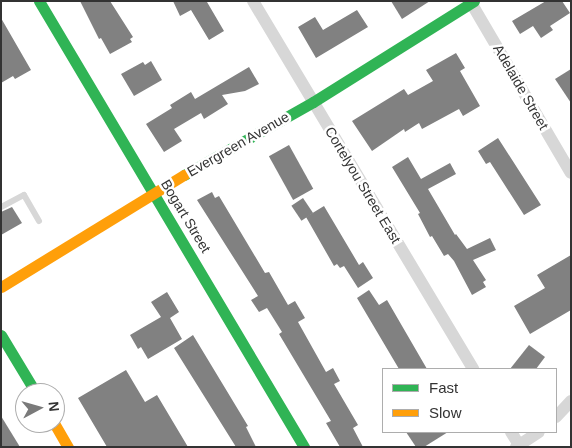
<!DOCTYPE html>
<style>
body{margin:0}
#map{position:relative;width:572px;height:448px;overflow:hidden;background:#fff;font-family:Arial,sans-serif}
div>[style]{position:absolute}
[style*='--x']{left:calc(var(--x)*1px);top:calc(var(--y)*1px);width:calc(var(--w)*1px);rotate:calc(var(--a)*1deg)}
.building>*{inset:0;background:#818181;transform-origin:0 0}
.lane>*{height:6px;margin:-3px;padding:0 3px;transform-origin:3px;border-radius:3px;background:#d7d7d7}
.street>*{height:12px;margin:-6px;padding:0 6px;transform-origin:6px;border-radius:6px;background:#d7d7d7}
.fast>*{height:11px;margin:-5.5px;padding:0 5.5px;transform-origin:5.5px;border-radius:5.5px;background:#30b455}
.slow>*{height:11px;margin:-5.5px;padding:0 5.5px;transform-origin:5.5px;border-radius:5.5px;background:#ff9f0a}
span{translate:-50% -50%;white-space:nowrap;text-align:center;line-height:1.15;-webkit-text-stroke:5px #fff;paint-order:stroke}
.street-label{font-size:14px;color:#333}
.frame{position:absolute;inset:0;border:2px solid #333;pointer-events:none}
.legend{position:absolute;left:382px;top:368px;width:175px;height:65px;box-sizing:border-box;background:#fff;border:1px solid #adadad;margin:0;padding:6px 9px;list-style:none;font-size:15px;color:#333}
.legend li{display:flex;align-items:center;gap:10px;height:25px}
.legend b{width:25px;border:1px solid #adadad}
.north{position:absolute;left:15px;top:383px;width:50px;height:50px;box-sizing:border-box;background:#fff;border:1px solid #adadad;border-radius:50%;rotate:84deg;font-size:14px;font-weight:700;line-height:20px;text-align:center;color:#333}
.north::after{content:'';display:block;margin:auto;width:18px;height:22px;background:#7a7a7a;clip-path:polygon(50% 0,100% 100%,50% 72%,0 100%)}
</style>
<div id="map">
<div class="building">
<div style="clip-path:polygon(80px 1px,110px 1px,133px 37px,130px 39px,132px 42px,110px 54px,101px 38px,99px 39px)"></div>
<div style="clip-path:polygon(173px 1px,208px 1px,207px 2px,224px 31px,209px 40px,191px 10px,180px 16px)"></div>
<div style="clip-path:polygon(391px 1px,430px 1px,402px 19px)"></div>
<div style="clip-path:polygon(546px 1px,562px 1px,570px 13px,550px 26px,553px 30px,541px 38px,533px 26px,520px 34px,512px 21px)"></div>
<div style="clip-path:polygon(357px 10px,368px 27px,316px 58px,298px 27px,315px 17px,323px 30px)"></div>
<div style="clip-path:polygon(1px 18px,31px 70px,15px 79px,13px 76px,1px 83px)"></div>
<div style="clip-path:polygon(456px 53px,465px 68px,460px 71px,480px 106px,463px 116px,459px 109px,422px 129px,419px 123px,405px 132px,404px 129px,372px 151px,352px 121px,404px 89px,408px 95px,433px 81px,426px 70px)"></div>
<div style="clip-path:polygon(151px 61px,162px 80px,134px 96px,121px 74px,143px 62px,145px 65px)"></div>
<div style="clip-path:polygon(249px 67px,259px 84px,245px 91px,222px 95px,228px 104px,204px 119px,201px 113px,174px 129px,182px 141px,164px 152px,146px 124px,172px 108px,170px 105px,191px 92px,195px 99px)"></div>
<div style="clip-path:polygon(571px 69px,571px 103px,555px 79px)"></div>
<div style="clip-path:polygon(498px 138px,541px 205px,524px 215px,490px 162px,486px 164px,478px 151px)"></div>
<div style="left:289px;top:145px;width:50px;height:23px;rotate:61deg"></div>
<div style="clip-path:polygon(408px 157px,421px 179px,450px 163px,456px 174px,428px 189px,455px 235px,456px 234px,467px 249px,490px 238px,496px 250px,473px 260px,486px 280px,483px 282px,486px 287px,472px 295px,454px 261px,448px 254px,444px 256px,432px 236px,430px 237px,418px 214px,420px 213px,392px 167px)"></div>
<div style="clip-path:polygon(212px 192px,215px 198px,219px 196px,265px 273px,269px 272px,288px 305px,295px 301px,305px 318px,298px 322px,326px 372px,333px 368px,340px 381px,334px 384px,358px 425px,353px 428px,363px 447px,340px 447px,326px 423px,331px 421px,279px 334px,282px 332px,267px 308px,259px 312px,251px 300px,258px 296px,197px 200px)"></div>
<div style="left:303px;top:198px;width:18px;height:14px;rotate:56deg"></div>
<div style="clip-path:polygon(324px 206px,359px 265px,363px 262px,373px 278px,358px 288px,344px 266px,340px 268px,337px 264px,334px 266px,306px 217px)"></div>
<div style="clip-path:polygon(12px 207px,22px 223px,1px 235px,1px 212px)"></div>
<div style="clip-path:polygon(571px 255px,571px 310px,530px 334px,514px 306px,545px 288px,537px 275px)"></div>
<div style="clip-path:polygon(369px 290px,379px 305px,387px 300px,427px 369px,399px 369px,357px 298px)"></div>
<div style="clip-path:polygon(167px 292px,179px 312px,170px 318px,182px 339px,148px 359px,141px 347px,138px 349px,130px 335px,161px 317px,151px 302px)"></div>
<div style="clip-path:polygon(193px 335px,248px 426px,246px 427px,256px 447px,236px 447px,174px 348px)"></div>
<div style="clip-path:polygon(529px 345px,545px 357px,536px 369px,510px 369px)"></div>
<div style="clip-path:polygon(126px 370px,145px 402px,157px 395px,188px 447px,107px 447px,78px 398px)"></div>
<div style="clip-path:polygon(1px 416px,20px 447px,1px 447px)"></div>
<div style="clip-path:polygon(406px 432px,448px 432px,424px 447px,416px 447px)"></div>
</div>
<div class="lane">
<div style="--x:1;--y:207;--w:26;--a:-28"></div>
<div style="--x:24;--y:195;--w:30;--a:60"></div>
</div>
<div class="street">
<div style="--x:253;--y:1;--w:429;--a:59.1"></div>
<div style="--x:470;--y:1;--w:199;--a:59.6"></div>
<div style="--x:556;--y:417;--w:22;--a:-47"></div>
<div style="--x:511;--y:432;--w:15;--a:58"></div>
<div style="--x:516;--y:447;--w:27;--a:-33"></div>
</div>
<div class="fast">
<div style="--x:39;--y:1;--w:519;--a:59.28"></div>
<div style="--x:184;--y:175;--w:148;--a:-29.5"></div>
<div style="--x:313;--y:102;--w:190;--a:-32.1"></div>
<div style="--x:1;--y:335;--w:68;--a:58.9"></div>
</div>
<div class="slow">
<div style="--x:1;--y:287;--w:215;--a:-31.5"></div>
<div style="--x:54;--y:423;--w:28;--a:60"></div>
</div>
<div class="street-label">
<span style="left:521px;top:87px;rotate:60deg">Adelaide Street</span>
<span style="left:238px;top:144px;rotate:-30deg">Evergreen Avenue</span>
<span style="left:363px;top:185px;rotate:59deg">Cortelyou Street East</span>
<span style="left:186px;top:216px;rotate:59deg">Bogart Street</span>
</div>
<div class="frame"></div>
<ul class="legend">
<li><b style="height:6px;background:#30b455"></b>Fast</li>
<li><b style="height:6px;background:#ff9f0a"></b>Slow</li>
</ul>
<div class="north">N</div>
</div>
